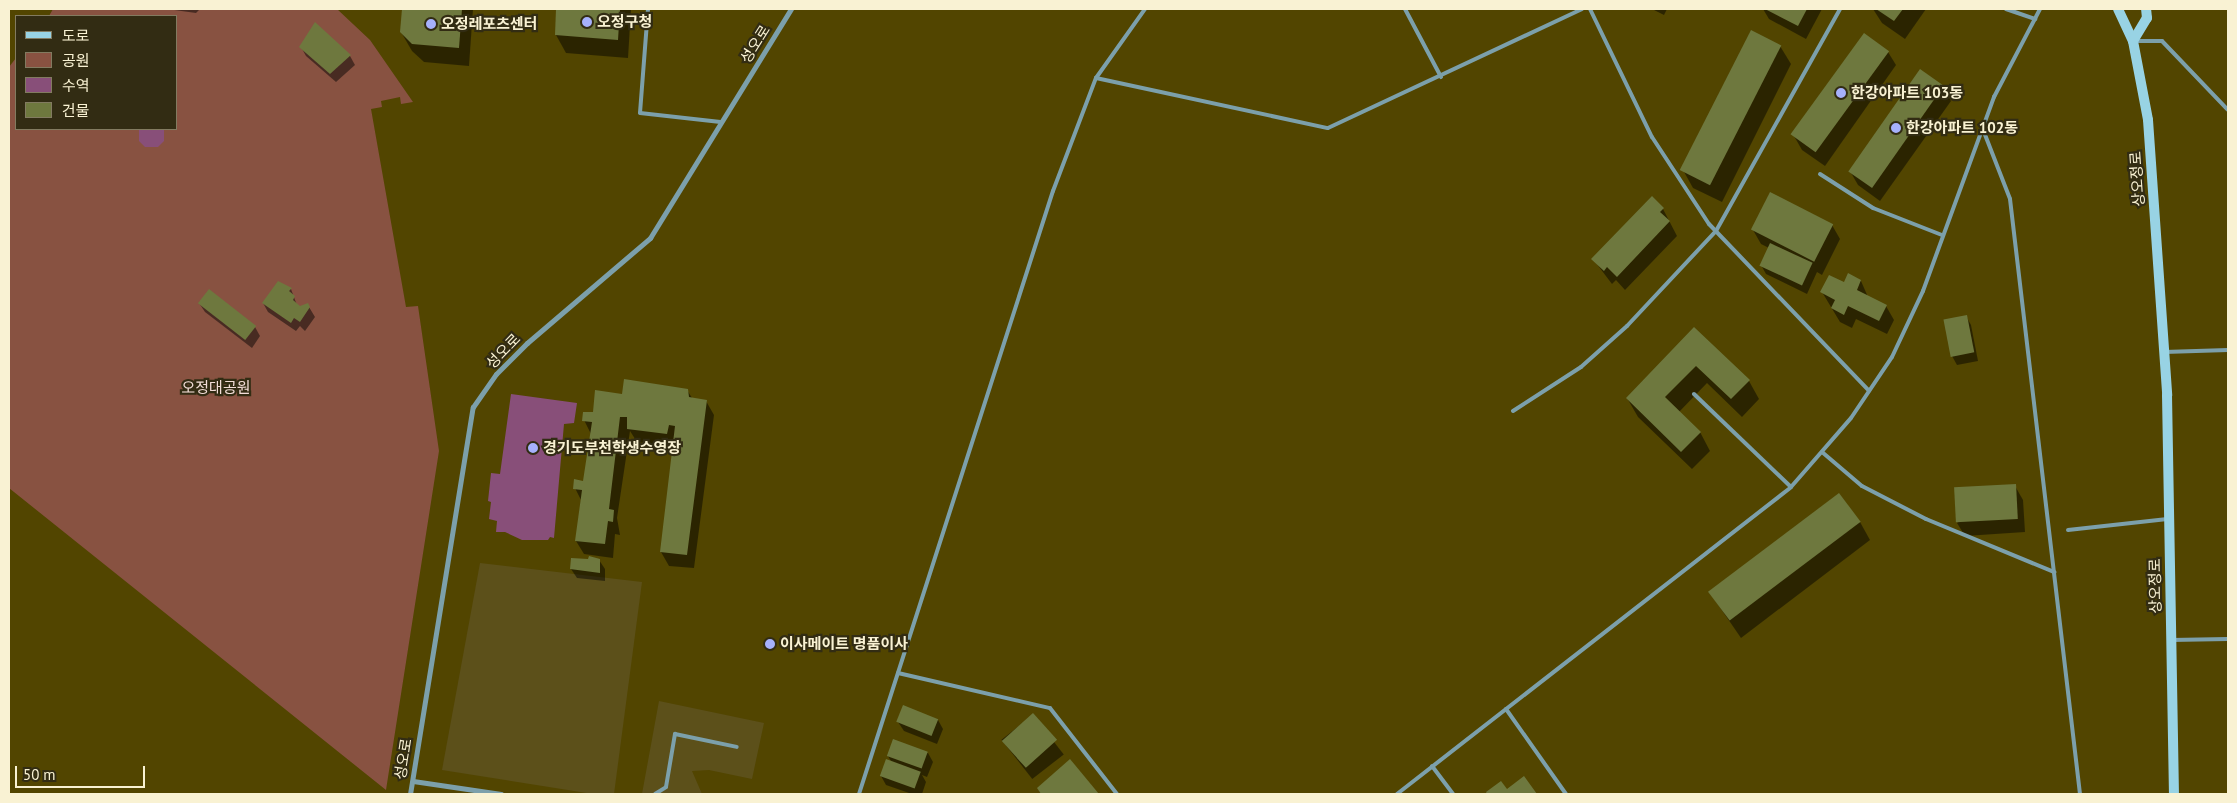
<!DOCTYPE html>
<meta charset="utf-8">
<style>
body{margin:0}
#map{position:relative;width:2237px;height:803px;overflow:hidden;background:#524500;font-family:"PT Sans","Noto Sans KR",sans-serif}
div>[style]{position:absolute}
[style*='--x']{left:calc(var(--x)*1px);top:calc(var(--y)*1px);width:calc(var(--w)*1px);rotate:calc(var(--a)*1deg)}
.built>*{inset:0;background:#5c501a}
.green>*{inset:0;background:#885241}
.water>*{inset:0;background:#884f79}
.shadow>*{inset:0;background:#0007;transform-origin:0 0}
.building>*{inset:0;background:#6e783e;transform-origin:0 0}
.lane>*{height:4px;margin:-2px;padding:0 2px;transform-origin:2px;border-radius:2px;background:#7ca0ab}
.street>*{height:5px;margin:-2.5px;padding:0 2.5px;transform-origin:2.5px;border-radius:2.5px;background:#7ca0ab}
.secondary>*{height:10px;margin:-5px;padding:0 5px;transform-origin:5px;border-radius:5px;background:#98d3e4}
.dots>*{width:14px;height:14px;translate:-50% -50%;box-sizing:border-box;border:2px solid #322c13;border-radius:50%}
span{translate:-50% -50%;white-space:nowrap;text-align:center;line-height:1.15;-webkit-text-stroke:4.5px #322c13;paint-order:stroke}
.poi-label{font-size:15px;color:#f9f2d3;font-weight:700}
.left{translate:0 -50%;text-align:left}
.street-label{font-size:15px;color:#f9f2d3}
.park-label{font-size:15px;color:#f2ddd7}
.frame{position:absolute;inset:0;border:10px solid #f9f2d3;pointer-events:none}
.legend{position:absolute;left:15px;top:15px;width:162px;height:115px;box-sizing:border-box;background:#322c13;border:1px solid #827b60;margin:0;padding:6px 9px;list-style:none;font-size:15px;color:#f9f2d3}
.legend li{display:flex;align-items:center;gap:10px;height:25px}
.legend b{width:25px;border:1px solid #827b60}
.scale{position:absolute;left:15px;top:766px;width:130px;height:22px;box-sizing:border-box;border:2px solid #f9f2d3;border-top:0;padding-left:6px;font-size:15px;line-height:18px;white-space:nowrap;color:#f9f2d3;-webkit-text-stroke:4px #322c13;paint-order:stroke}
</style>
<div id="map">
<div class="built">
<div style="clip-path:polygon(480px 563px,642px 582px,614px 794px,593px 794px,442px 770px)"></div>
<div style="clip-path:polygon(659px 701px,764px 723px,752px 779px,709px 770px,692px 771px,702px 794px,642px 794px)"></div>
</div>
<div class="green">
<div style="clip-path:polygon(53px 9px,337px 9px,370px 40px,413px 102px,401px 104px,400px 97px,381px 101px,382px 107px,371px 109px,406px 307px,418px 306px,439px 451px,386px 790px,9px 488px,9px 67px,16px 58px,16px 129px,176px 129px,176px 16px,49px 16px)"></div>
</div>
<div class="water">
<div style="clip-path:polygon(139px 129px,164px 129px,164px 141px,158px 147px,145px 147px,139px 141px)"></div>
<div style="clip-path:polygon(511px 394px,577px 403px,574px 423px,564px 424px,554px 538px,550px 537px,548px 540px,522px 540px,505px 532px,496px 532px,497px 521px,489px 519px,491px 502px,488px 501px,491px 473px,500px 474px)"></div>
</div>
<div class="shadow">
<div style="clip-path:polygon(167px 9px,200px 9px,196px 13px)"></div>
<div style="clip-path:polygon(403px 9px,473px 9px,469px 66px,424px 62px,412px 51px,401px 32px)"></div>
<div style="clip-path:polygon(557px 9px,631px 9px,628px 58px,566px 53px,556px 35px)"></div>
<div style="clip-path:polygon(1652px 9px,1667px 9px,1664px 15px)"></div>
<div style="clip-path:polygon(1763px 9px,1822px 9px,1806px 39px,1769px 19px)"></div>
<div style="clip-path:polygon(1873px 9px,1926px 9px,1905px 39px,1882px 23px)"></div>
<div style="clip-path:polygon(316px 24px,350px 56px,355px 65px,336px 82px,306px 56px,301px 47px)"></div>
<div style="clip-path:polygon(1780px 46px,1791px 64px,1722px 202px,1693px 188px,1683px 170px)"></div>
<div style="clip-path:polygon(1888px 52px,1896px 65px,1825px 166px,1802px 150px,1794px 136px)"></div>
<div style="clip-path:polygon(1943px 87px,1951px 101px,1880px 201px,1858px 185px,1850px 171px)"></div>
<div style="clip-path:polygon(1652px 198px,1663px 209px,1677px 236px,1625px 290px,1616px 280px,1612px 284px,1593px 259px)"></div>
<div style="clip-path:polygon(1832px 225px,1840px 239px,1822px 275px,1817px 272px,1807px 294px,1766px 274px,1761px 265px,1769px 248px,1761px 244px,1753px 230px)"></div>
<div style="clip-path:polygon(1861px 281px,1868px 297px,1886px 306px,1894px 320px,1887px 334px,1856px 319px,1852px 328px,1840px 322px,1822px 292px)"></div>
<div style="clip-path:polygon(279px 283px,291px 289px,298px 308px,309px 307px,315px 317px,305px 331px,300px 326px,296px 331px,268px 312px,263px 303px)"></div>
<div style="clip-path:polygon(199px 303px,255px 327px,260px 336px,252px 348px,205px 312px)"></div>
<div style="clip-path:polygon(1966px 316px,1971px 325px,1978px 361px,1957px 365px,1952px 356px)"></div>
<div style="clip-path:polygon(1694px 329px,1749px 381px,1759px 399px,1742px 417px,1707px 383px,1679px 412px,1700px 432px,1710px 451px,1692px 469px,1638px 417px,1627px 398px)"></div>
<div style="clip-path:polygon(687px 390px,692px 398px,706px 401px,714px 415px,694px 568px,669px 566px,661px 552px,674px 447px,637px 442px,630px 431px,617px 518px,620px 535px,615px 534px,613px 558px,584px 554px,576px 541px,581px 500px,575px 488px,584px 482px,591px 434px,584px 420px,623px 395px)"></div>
<div style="clip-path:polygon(2015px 486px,2023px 500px,2025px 532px,1965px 536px,1957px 523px)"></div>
<div style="clip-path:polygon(1860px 522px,1870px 540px,1741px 638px,1710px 593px)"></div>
<div style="clip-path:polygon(590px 560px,599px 560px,605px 569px,605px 581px,577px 578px,571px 569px)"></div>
<div style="left:1033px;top:715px;width:50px;height:40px;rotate:52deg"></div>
<div style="clip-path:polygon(938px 720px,943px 729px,937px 744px,904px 731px,898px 722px)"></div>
<div style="clip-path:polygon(928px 753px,933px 762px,927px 777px,922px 775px,926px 782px,922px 794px,912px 794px,886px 785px,881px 776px,892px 763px,888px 756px)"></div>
<div style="clip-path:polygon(1070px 761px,1097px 794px,1041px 794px,1038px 789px)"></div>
</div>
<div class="building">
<div style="clip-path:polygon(402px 9px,462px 9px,459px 48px,412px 44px,400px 32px)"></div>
<div style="clip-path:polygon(556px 9px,620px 9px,618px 40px,555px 35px)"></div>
<div style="clip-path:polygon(1765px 9px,1807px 9px,1798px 26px)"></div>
<div style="clip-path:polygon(1876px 9px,1903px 9px,1894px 21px)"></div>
<div style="clip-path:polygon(315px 22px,351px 55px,330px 74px,299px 47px)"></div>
<div style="left:1751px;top:30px;width:34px;height:157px;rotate:27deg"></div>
<div style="left:1864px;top:33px;width:31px;height:125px;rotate:36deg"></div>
<div style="left:1920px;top:69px;width:29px;height:125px;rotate:35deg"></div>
<div style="left:1770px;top:192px;width:71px;height:42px;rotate:27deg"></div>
<div style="clip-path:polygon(1652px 196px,1664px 208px,1660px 212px,1670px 221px,1617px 277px,1607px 267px,1604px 271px,1591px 259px)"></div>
<div style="left:1770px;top:243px;width:47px;height:25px;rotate:25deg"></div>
<div style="clip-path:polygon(1848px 273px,1861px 280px,1857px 290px,1887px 305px,1879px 321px,1848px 306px,1844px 315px,1831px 308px,1835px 300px,1820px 292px,1829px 275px,1844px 282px)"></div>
<div style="clip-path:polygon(278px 281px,292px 288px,289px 291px,295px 296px,293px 300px,300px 306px,308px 303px,310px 307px,300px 322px,294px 318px,291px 323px,262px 303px)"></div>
<div style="left:209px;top:289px;width:60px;height:18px;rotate:38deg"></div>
<div style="left:1967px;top:315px;width:38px;height:24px;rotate:79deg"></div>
<div style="clip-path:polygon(1694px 327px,1750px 380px,1731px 399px,1696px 366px,1665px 397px,1701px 432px,1681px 452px,1626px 398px)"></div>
<div style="clip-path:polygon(624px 379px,688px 389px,689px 397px,707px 400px,687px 555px,660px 552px,675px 426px,669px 425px,667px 434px,627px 429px,627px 417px,620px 417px,609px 509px,614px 510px,613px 522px,608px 521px,605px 544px,575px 541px,582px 490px,573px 489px,574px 479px,583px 481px,592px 422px,582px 421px,583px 412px,593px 412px,595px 390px,622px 394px)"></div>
<div style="left:2016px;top:484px;width:35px;height:62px;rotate:87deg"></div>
<div style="left:1839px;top:493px;width:36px;height:164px;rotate:53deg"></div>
<div style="clip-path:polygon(589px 556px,600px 559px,600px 573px,570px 569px,571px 558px,588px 559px)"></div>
<div style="left:903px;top:705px;width:38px;height:18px;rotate:22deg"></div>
<div style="left:1033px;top:713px;width:36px;height:42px;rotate:48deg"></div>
<div style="left:893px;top:739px;width:37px;height:18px;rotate:20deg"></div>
<div style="left:886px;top:759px;width:37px;height:18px;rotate:20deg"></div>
<div style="clip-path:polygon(1070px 759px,1099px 794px,1041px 794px,1037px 788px)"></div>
<div style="clip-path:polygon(1524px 776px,1537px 794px,1487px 794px,1486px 792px,1501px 781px,1507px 789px)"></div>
</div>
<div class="lane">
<div style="--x:648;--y:9;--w:104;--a:94.4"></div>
<div style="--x:640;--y:113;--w:81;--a:6.3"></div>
<div style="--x:1405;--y:9;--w:77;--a:62.1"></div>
<div style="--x:1590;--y:9;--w:142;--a:64.2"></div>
<div style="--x:1652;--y:137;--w:104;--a:56.8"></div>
<div style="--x:1709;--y:224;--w:231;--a:46.2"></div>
<div style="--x:2006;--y:9;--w:31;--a:19"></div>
<div style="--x:2135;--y:41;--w:27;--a:0"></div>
<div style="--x:2162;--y:41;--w:95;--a:46.3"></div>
<div style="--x:1096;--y:78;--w:237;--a:12.2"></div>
<div style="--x:1328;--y:128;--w:280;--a:-25.1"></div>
<div style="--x:1982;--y:127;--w:77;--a:68.7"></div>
<div style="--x:2010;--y:199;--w:599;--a:83.29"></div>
<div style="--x:1820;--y:174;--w:63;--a:32.7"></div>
<div style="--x:1873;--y:208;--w:74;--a:21.4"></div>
<div style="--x:2164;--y:352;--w:64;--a:-1.8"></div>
<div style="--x:1694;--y:394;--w:134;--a:43.8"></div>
<div style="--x:1513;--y:411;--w:81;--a:-32.9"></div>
<div style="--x:1581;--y:367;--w:62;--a:-41.7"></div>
<div style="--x:1627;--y:326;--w:130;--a:-46.9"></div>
<div style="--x:1716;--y:231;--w:254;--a:-60.8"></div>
<div style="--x:1822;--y:452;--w:52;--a:40.4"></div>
<div style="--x:1862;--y:486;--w:72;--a:27.3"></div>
<div style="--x:1926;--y:519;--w:139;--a:22.5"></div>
<div style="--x:2068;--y:530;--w:100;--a:-6.3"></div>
<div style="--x:2171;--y:640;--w:57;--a:-1"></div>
<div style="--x:898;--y:673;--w:156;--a:13"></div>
<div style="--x:1050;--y:708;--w:109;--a:52.1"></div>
<div style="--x:1506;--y:709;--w:104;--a:54.8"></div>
<div style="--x:1432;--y:766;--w:35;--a:53"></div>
<div style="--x:655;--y:794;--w:13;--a:-32"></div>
<div style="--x:666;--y:787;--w:54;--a:-80.4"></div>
<div style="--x:675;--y:734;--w:63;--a:11.8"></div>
<div style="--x:859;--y:794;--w:633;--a:-72.17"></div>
<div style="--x:1053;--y:191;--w:121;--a:-69.2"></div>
<div style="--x:1096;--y:78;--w:85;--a:-54.6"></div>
<div style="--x:1397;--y:794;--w:499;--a:-37.9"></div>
<div style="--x:1791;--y:487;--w:91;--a:-49"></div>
<div style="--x:1851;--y:418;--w:73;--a:-56.1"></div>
<div style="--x:1892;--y:357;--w:73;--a:-64.8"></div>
<div style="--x:1923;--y:291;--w:207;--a:-69.9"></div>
<div style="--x:1994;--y:97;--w:99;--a:-62.4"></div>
</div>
<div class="street">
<div style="--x:413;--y:781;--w:89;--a:8.4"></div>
<div style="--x:410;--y:794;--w:392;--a:-80.8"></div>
<div style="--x:473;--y:407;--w:40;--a:-55.1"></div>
<div style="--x:496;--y:374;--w:44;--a:-45"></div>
<div style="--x:527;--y:343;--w:162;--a:-40.5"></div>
<div style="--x:650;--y:238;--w:269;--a:-58.4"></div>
</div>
<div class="secondary">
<div style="--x:2118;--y:9;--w:35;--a:65"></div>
<div style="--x:2133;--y:41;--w:80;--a:79.2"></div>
<div style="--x:2148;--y:120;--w:276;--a:86"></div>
<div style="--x:2167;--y:395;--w:399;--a:89"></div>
<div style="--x:2133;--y:41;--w:27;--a:-59"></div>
<div style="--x:2147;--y:18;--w:9;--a:-96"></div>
</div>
<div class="dots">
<div style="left:587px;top:22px;background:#a6b1fc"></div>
<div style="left:431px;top:24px;background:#a6b1fc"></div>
<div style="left:1841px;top:93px;background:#a6b1fc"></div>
<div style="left:1896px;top:128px;background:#a6b1fc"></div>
<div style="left:533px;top:448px;background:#a6b1fc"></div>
<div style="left:770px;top:644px;background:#a6b1fc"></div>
</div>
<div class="poi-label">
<span class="left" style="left:597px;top:22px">오정구청</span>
<span class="left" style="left:441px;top:24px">오정레포츠센터</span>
<span class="left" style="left:1851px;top:93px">한강아파트 103동</span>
<span class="left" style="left:1906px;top:128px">한강아파트 102동</span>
<span class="left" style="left:543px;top:448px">경기도부천학생수영장</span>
<span class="left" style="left:780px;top:644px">이사메이트 명품이사</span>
</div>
<div class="street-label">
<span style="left:755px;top:44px;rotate:-58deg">성오로</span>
<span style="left:2137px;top:179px;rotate:-94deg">상오정로</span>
<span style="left:503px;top:351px;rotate:-46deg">성오로</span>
<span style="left:2155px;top:586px;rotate:-91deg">상오정로</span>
<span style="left:403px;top:759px;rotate:-81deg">성오로</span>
</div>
<div class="park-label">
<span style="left:216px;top:388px">오정대공원</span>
</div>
<div class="frame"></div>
<ul class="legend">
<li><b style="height:6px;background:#98d3e4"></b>도로</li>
<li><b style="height:14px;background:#885241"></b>공원</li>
<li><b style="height:14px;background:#884f79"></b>수역</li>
<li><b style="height:14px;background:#6e783e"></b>건물</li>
</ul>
<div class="scale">50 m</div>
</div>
